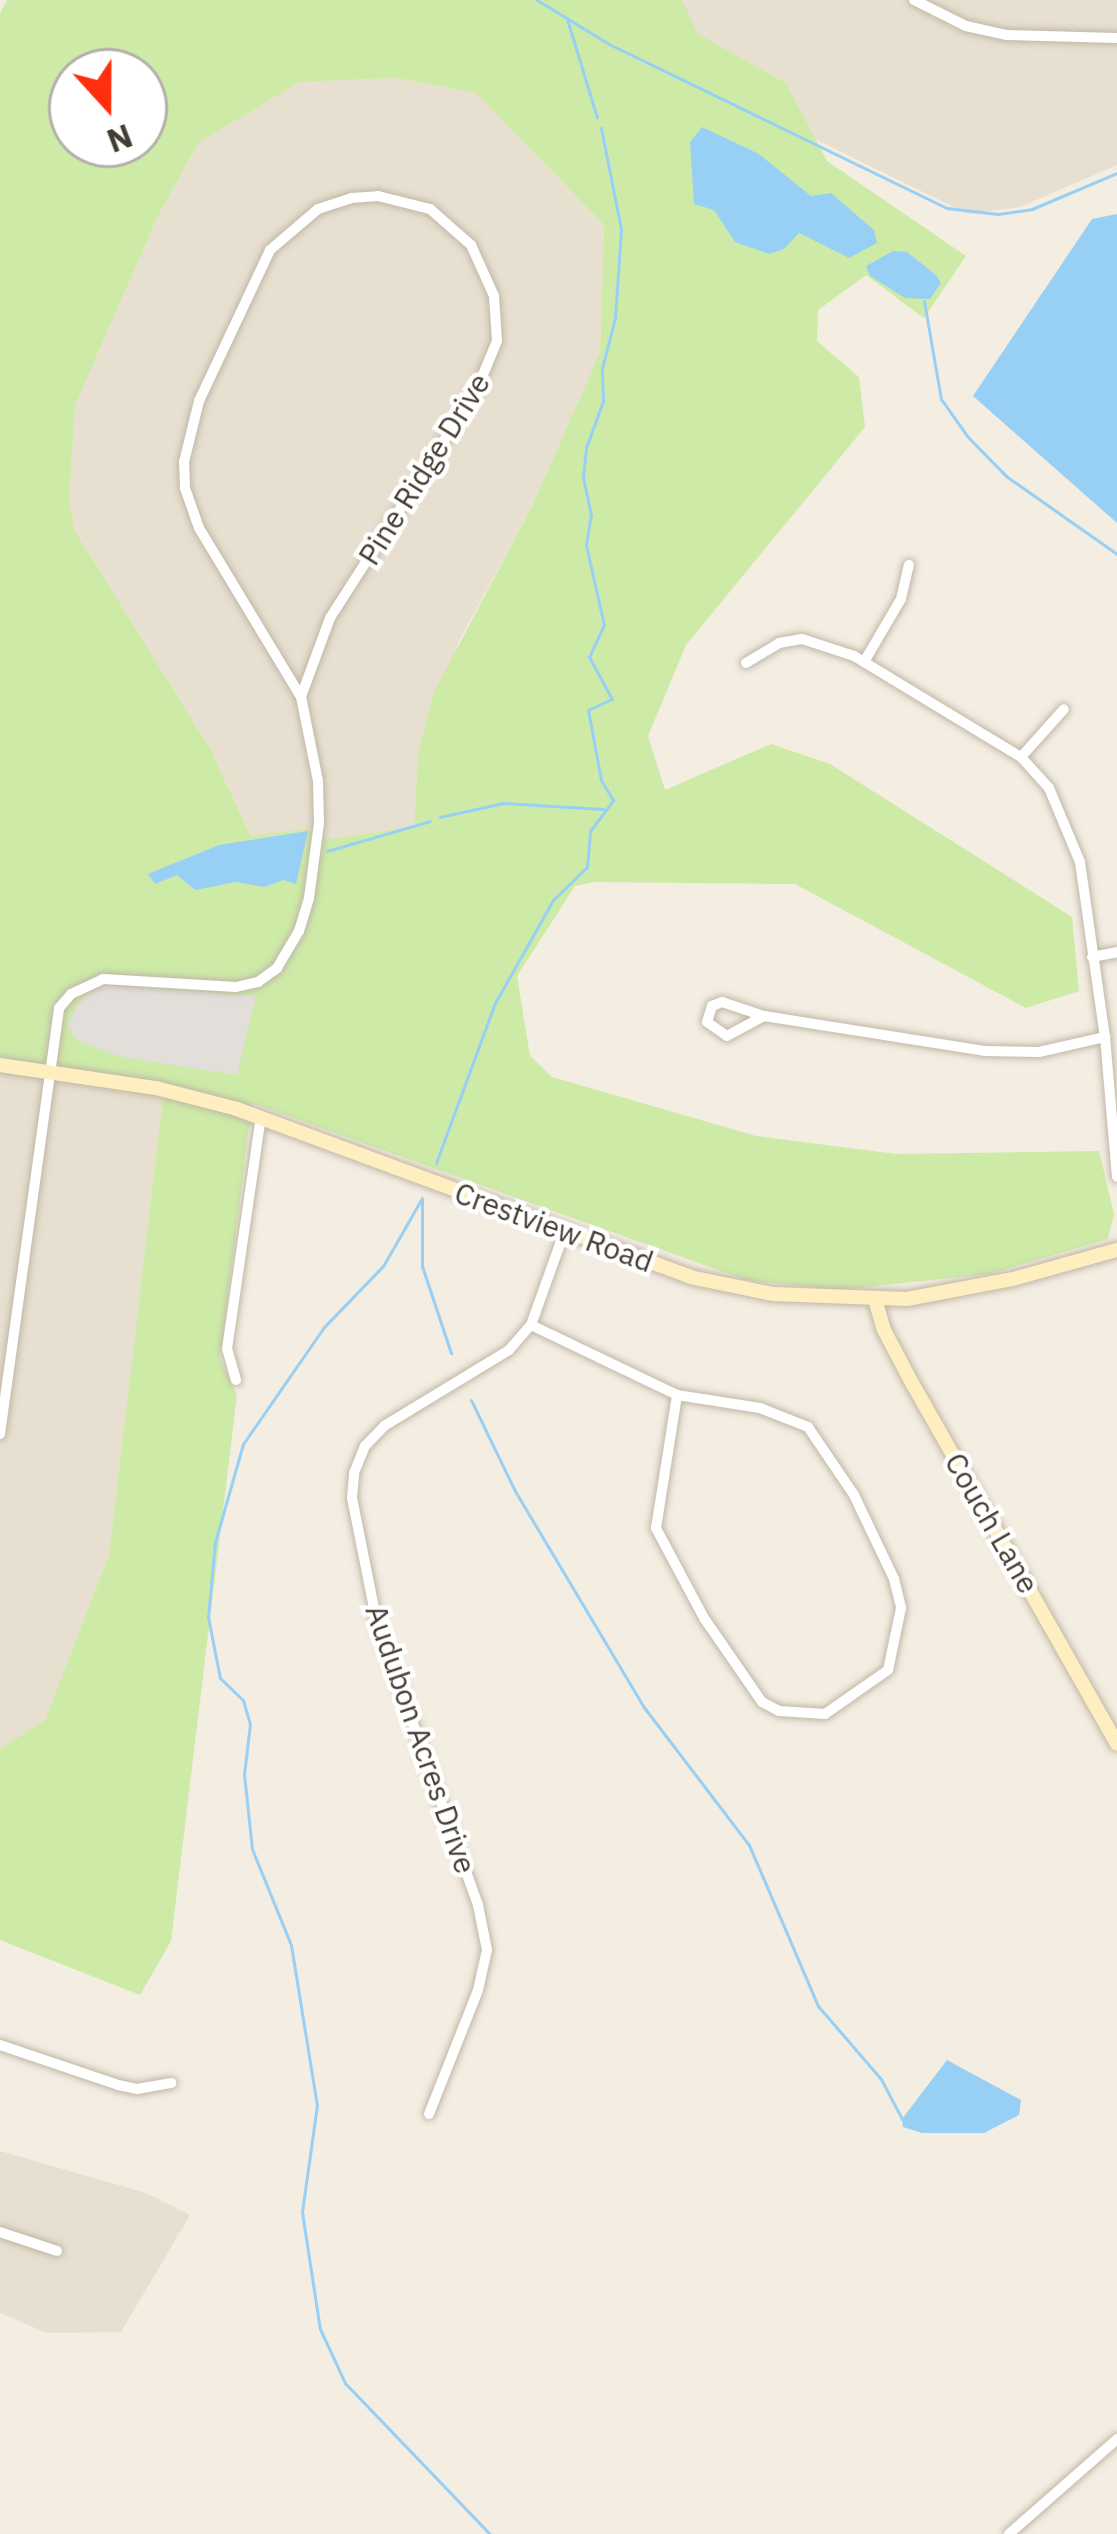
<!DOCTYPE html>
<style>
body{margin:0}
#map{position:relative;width:1117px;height:2534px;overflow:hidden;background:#f3ede2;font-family:"IBM Plex Sans",sans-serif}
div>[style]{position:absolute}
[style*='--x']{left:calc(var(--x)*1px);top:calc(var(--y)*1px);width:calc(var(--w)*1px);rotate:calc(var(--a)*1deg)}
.residential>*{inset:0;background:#e7dfd0}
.green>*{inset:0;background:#cdeba7}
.parking>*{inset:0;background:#e2dfdb}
.water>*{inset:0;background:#98d0f5}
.stream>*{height:3px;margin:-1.5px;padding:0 1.5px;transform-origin:1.5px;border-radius:1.5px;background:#98d0f5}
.roads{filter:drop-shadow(0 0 3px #c1b8a7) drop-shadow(0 0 3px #c1b8a7)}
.street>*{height:10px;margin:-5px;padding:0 5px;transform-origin:5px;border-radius:5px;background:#fff}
.secondary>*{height:14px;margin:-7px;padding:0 7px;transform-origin:7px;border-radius:7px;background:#ffefc0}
span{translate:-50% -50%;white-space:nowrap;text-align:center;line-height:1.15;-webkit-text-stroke:9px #fff;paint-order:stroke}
.street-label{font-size:30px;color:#443d32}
.north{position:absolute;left:48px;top:48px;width:120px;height:120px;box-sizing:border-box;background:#fff;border:3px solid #b4b1ad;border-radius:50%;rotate:159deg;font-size:33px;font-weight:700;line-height:48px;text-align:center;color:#443d32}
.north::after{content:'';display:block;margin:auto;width:42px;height:54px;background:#ff2f0d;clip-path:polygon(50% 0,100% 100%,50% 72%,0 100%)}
</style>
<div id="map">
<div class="residential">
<div style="clip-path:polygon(678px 0,1117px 0,1117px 165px,1020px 207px,968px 214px,815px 139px,786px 83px,697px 34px)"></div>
<div style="clip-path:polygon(396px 78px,476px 93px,604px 225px,600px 352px,532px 506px,459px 641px,418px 754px,414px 827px,328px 839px,308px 829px,252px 837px,211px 750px,75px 531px,69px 501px,75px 406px,157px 218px,198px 143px,300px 82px)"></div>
<div style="clip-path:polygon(0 1073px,163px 1097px,109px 1555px,45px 1721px,0 1749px)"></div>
<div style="clip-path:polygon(0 2151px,146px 2193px,190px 2215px,121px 2332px,47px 2333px,0 2313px)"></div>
</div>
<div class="green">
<div style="clip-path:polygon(evenodd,7px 0,682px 0,698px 34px,786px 83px,827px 161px,966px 256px,924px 318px,866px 275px,818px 310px,817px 341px,859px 377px,865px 427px,686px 645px,648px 736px,665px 790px,771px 744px,830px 764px,1072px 917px,1079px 991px,1026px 1008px,795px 884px,594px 882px,575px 886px,517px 976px,530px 1056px,552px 1077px,756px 1136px,896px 1154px,1099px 1151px,1114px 1214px,1108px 1239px,989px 1274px,837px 1290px,746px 1280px,252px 1103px,220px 1359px,237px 1395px,171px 1941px,140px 1995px,0 1940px,0 1749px,45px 1720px,109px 1555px,163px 1097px,0 1073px,0 13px,7px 0,72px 72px,144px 72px,144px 144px,72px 144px,72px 72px,7px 0,396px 78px,476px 93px,604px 225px,600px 352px,532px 506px,434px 692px,418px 754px,414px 827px,328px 839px,308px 829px,251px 836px,211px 750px,75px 531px,69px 501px,75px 406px,157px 218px,198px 143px,300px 82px,396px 78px)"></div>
</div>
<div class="parking">
<div style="clip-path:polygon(104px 985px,256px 996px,237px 1075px,122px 1057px,77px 1041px,67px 1025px,83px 997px)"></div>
</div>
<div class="water">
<div style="clip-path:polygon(702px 127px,759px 154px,811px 196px,831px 193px,874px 230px,877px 243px,849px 258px,799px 233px,784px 249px,769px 254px,735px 242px,714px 210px,694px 204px,690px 142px)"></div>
<div style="clip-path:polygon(1117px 214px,1117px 523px,973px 396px,1092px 219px)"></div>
<div style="clip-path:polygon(893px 251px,907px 252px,936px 275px,941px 283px,930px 299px,905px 298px,870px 276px,866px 266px)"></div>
<div style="clip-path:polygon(308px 831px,296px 884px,283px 880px,264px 887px,236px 882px,195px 890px,177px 875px,155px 884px,148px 874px,219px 845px)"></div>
<div style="clip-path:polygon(947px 2060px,1021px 2100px,1019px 2115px,984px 2133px,922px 2133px,903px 2127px,902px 2119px)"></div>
</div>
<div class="stream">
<div style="--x:537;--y:0;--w:84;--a:31.4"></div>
<div style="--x:609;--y:44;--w:376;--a:25.9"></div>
<div style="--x:947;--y:208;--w:51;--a:6.7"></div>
<div style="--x:998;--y:214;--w:34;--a:-8"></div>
<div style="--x:1032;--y:209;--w:92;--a:-23"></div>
<div style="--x:567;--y:19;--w:103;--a:73.1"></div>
<div style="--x:924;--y:301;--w:99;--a:80.2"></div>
<div style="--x:941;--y:399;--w:47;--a:54.6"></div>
<div style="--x:968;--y:437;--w:54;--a:45.7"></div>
<div style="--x:1006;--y:476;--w:136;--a:35.1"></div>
<div style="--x:440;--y:817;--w:65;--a:-12.5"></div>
<div style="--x:503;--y:803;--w:100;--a:3.4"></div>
<div style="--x:327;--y:851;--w:107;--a:-16.2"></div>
<div style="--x:436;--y:1163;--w:171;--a:-69.8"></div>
<div style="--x:495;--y:1003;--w:118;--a:-60.6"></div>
<div style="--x:553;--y:900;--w:47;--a:-44.1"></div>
<div style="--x:587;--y:867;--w:36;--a:-85"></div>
<div style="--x:590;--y:831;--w:39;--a:-53"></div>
<div style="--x:613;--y:800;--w:23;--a:-121"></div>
<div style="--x:601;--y:780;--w:71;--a:-100.5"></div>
<div style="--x:588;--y:710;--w:26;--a:-25"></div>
<div style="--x:612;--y:699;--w:48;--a:-118.7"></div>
<div style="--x:589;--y:657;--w:35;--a:-65"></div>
<div style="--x:604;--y:625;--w:82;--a:-102.7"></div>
<div style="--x:586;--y:545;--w:30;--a:-81"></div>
<div style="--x:591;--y:515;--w:39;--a:-102"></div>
<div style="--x:583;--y:477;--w:29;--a:-84"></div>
<div style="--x:586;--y:448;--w:50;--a:-70.1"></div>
<div style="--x:603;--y:401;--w:33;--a:-92"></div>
<div style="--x:602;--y:368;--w:52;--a:-75.4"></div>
<div style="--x:615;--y:318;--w:89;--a:-86.1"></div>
<div style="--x:621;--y:229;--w:103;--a:-101.2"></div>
<div style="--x:422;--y:1198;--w:78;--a:119.8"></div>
<div style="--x:383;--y:1266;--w:85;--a:134"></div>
<div style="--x:324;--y:1327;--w:142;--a:124.7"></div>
<div style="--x:243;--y:1444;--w:102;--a:105.9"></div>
<div style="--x:215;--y:1542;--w:75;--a:95.3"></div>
<div style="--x:208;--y:1617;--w:62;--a:78.9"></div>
<div style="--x:220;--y:1678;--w:32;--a:44"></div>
<div style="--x:243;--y:1700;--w:25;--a:74"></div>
<div style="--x:250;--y:1724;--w:50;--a:96.8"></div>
<div style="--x:244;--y:1774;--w:75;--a:83.9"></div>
<div style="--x:252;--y:1849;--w:104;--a:67.9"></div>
<div style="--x:291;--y:1945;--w:162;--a:80.8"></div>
<div style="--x:317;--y:2105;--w:108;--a:98"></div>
<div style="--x:302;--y:2212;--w:118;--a:81.3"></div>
<div style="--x:320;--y:2329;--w:60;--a:65.2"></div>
<div style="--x:345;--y:2383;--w:209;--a:46.2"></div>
<div style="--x:422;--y:1200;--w:66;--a:90"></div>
<div style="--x:422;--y:1266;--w:92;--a:71.6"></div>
<div style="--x:471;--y:1400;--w:101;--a:64.2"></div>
<div style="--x:515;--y:1491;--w:250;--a:59.2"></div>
<div style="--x:643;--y:1706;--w:175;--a:52.7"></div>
<div style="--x:749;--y:1845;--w:175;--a:66.8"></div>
<div style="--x:818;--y:2006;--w:96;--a:49.2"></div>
<div style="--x:881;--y:2079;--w:45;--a:62.3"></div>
</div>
<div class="roads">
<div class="street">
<div style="--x:914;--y:0;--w:58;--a:26.6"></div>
<div style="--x:966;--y:26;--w:42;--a:12.4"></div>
<div style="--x:1007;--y:35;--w:110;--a:1.6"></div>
<div style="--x:378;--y:196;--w:54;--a:14"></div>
<div style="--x:430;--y:209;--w:55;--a:41.3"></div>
<div style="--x:471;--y:245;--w:56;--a:65.7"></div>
<div style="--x:494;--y:296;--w:45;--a:86.2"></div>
<div style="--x:497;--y:341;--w:52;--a:112.6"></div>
<div style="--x:477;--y:389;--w:272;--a:122.7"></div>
<div style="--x:330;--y:618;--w:84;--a:110.2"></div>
<div style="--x:301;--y:697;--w:197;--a:-121.1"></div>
<div style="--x:199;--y:528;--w:42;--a:-109.3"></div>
<div style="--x:185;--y:488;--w:26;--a:-92"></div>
<div style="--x:184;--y:462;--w:63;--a:-76.2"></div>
<div style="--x:199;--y:401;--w:167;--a:-64.8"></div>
<div style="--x:270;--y:250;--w:63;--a:-40.5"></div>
<div style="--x:318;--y:209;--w:35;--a:-18"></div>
<div style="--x:351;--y:198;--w:27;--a:-4"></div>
<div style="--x:864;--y:662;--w:73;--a:-59.6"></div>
<div style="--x:901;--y:599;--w:35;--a:-77"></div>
<div style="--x:746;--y:663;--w:39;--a:-31"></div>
<div style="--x:779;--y:643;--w:23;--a:-10"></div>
<div style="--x:802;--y:639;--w:55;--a:18.1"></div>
<div style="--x:854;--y:656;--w:195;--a:31.2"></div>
<div style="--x:1021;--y:757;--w:42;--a:47.9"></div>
<div style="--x:1049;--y:788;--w:80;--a:67.3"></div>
<div style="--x:1080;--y:862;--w:177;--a:81.9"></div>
<div style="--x:1105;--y:1037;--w:140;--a:85.1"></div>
<div style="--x:1021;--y:757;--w:64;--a:-48.1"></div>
<div style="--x:1092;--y:957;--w:25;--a:-11"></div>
<div style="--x:764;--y:1016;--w:42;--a:151.6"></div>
<div style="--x:727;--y:1036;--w:24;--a:-145"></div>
<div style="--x:707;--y:1022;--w:17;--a:-73"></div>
<div style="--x:712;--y:1006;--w:11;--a:-22"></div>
<div style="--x:722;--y:1002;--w:44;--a:18.4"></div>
<div style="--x:764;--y:1016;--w:223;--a:9"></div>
<div style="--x:984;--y:1051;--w:55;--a:1"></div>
<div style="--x:1039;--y:1052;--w:68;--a:-12.8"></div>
<div style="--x:531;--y:1325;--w:162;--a:25.6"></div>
<div style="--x:677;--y:1395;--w:84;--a:8.9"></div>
<div style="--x:760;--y:1408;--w:52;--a:21.6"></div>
<div style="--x:808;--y:1427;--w:82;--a:55.9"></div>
<div style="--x:854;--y:1495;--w:93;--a:64.5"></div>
<div style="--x:894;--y:1579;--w:30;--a:76"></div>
<div style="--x:901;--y:1608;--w:63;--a:101.8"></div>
<div style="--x:888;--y:1670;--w:77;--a:145.1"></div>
<div style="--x:825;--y:1714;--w:46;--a:-176.3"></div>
<div style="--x:779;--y:1711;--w:19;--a:-152"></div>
<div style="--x:762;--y:1702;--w:102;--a:-124.6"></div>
<div style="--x:704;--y:1618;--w:102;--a:-118.1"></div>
<div style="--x:656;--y:1528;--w:135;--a:-81"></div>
<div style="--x:236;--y:1380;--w:32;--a:-106"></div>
<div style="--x:227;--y:1349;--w:235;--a:-81.7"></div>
<div style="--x:0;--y:1434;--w:430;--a:-82.1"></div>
<div style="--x:59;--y:1008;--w:18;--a:-49"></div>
<div style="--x:71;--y:994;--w:35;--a:-25"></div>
<div style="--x:103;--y:979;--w:133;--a:3.4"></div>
<div style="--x:236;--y:987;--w:23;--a:-13"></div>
<div style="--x:258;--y:982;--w:24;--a:-36"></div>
<div style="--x:277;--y:968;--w:43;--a:-59.3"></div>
<div style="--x:299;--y:931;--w:34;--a:-73"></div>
<div style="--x:309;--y:898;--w:76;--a:-82.4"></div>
<div style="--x:319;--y:823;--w:42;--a:-91.4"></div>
<div style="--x:318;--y:781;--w:86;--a:-101.4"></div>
<div style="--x:0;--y:2045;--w:125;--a:18.7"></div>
<div style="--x:118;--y:2085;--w:19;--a:12"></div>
<div style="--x:137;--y:2089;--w:35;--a:-10"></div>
<div style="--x:429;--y:2114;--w:133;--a:-68.4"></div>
<div style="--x:478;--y:1990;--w:41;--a:-77.3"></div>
<div style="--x:487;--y:1950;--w:46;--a:-101.3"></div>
<div style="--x:478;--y:1905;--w:300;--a:-109.7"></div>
<div style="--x:377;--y:1623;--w:127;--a:-101.3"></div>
<div style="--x:352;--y:1498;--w:25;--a:-85"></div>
<div style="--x:354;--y:1473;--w:29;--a:-68"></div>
<div style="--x:365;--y:1446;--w:28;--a:-46"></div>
<div style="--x:384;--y:1426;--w:146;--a:-31.3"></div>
<div style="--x:509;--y:1350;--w:33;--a:-49"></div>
<div style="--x:531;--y:1325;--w:98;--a:-70.3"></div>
<div style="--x:0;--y:2232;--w:60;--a:18.4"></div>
<div style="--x:1009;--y:2534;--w:144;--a:-41.3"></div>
</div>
<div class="secondary">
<div style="--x:0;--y:1065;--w:158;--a:8.4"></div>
<div style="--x:156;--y:1088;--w:84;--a:14.5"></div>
<div style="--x:237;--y:1109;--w:483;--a:20.3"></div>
<div style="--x:690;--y:1277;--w:85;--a:11.6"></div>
<div style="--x:773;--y:1294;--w:134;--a:2.1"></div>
<div style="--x:907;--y:1299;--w:108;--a:-10.7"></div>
<div style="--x:1013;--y:1279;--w:108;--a:-15.6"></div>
<div style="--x:875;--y:1299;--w:32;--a:74"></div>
<div style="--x:884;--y:1330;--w:60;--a:62.2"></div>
<div style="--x:912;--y:1383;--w:415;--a:60.4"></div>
</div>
</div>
<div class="street-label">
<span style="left:424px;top:469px;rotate:-58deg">Pine Ridge Drive</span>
<span style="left:554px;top:1227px;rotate:20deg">Crestview Road</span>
<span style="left:992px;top:1523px;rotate:60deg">Couch Lane</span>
<span style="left:421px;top:1739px;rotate:71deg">Audubon Acres Drive</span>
</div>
<div class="north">N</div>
</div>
